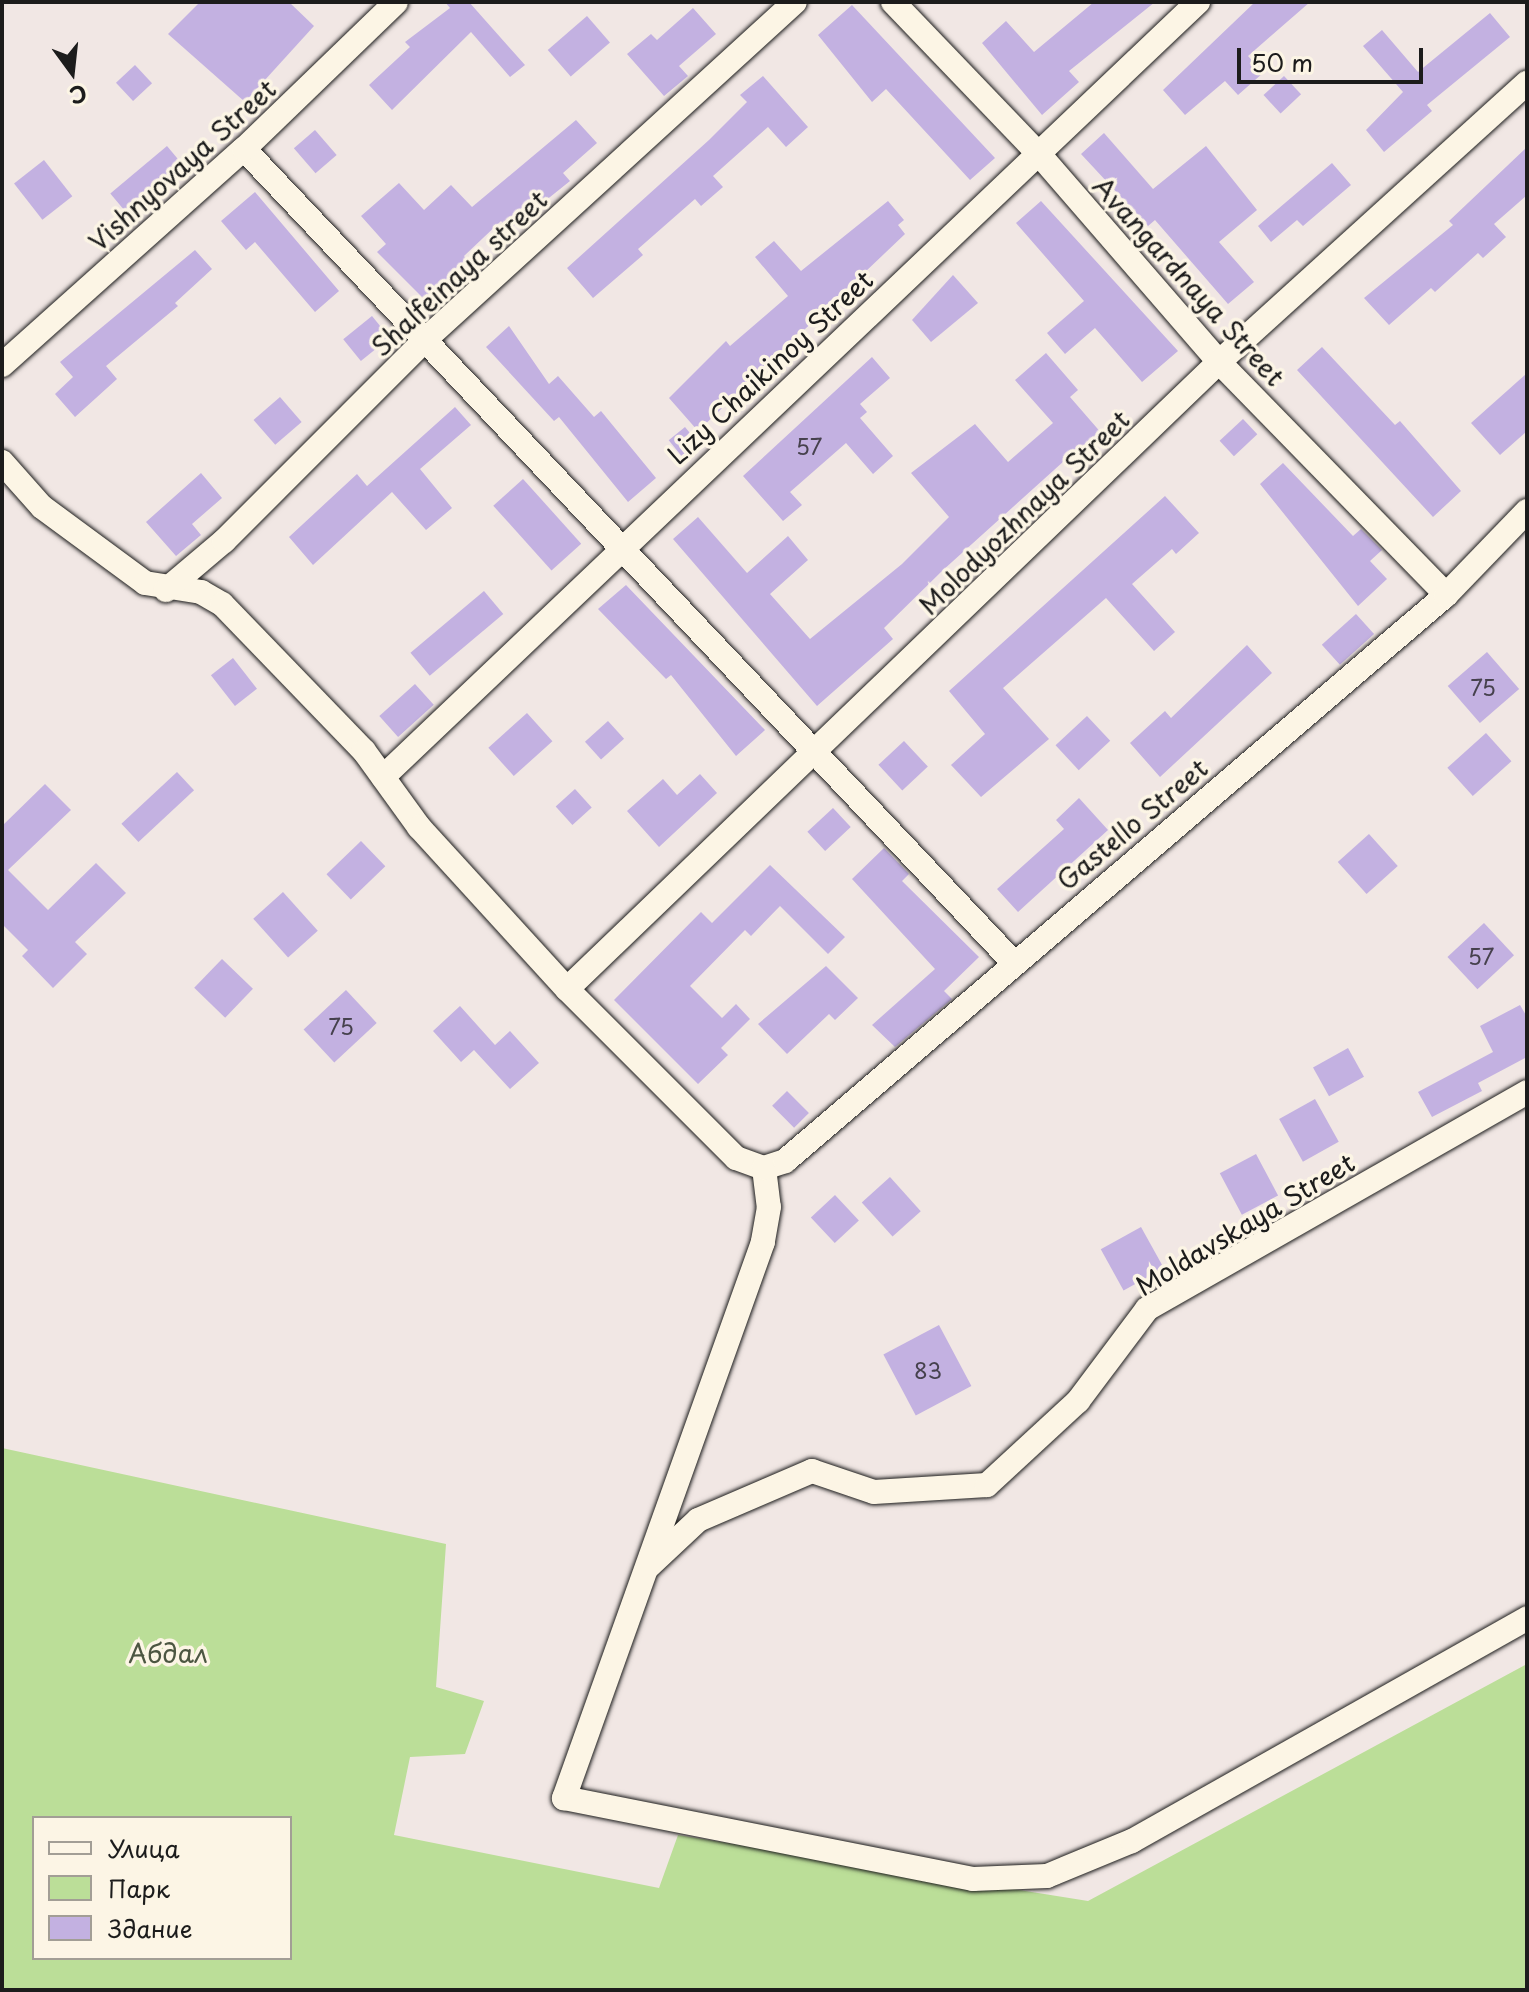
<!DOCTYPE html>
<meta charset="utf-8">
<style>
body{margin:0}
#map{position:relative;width:1529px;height:1992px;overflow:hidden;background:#f1e7e4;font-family:"Playpen Sans",sans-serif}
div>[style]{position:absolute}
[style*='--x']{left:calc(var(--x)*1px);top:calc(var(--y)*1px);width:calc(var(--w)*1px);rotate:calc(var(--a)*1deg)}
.green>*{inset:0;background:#bbde98}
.building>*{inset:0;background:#c3b1e1;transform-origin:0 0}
.roads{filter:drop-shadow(0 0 2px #1c1c1c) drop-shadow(0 0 2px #1c1c1c)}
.minor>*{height:24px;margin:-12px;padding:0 12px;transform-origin:12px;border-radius:12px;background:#fcf5e5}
span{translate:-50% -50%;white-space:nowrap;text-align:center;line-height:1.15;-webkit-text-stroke:7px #fcf5e5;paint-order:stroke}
.number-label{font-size:22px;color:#46414d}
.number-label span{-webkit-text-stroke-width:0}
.street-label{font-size:26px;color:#1c1c1c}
.park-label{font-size:26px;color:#4c5641}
.frame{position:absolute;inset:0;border:4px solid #1c1c1c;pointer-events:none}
.legend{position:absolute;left:32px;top:1816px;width:260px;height:144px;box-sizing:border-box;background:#fcf5e5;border:2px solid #a29e95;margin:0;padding:10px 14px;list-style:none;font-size:24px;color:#1c1c1c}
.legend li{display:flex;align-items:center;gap:16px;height:40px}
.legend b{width:40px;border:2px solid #a29e95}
.north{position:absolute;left:32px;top:32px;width:80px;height:80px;-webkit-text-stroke:6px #fcf5e5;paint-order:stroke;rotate:165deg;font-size:22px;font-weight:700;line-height:32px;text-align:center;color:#1c1c1c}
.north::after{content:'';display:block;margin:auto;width:28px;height:36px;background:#1c1c1c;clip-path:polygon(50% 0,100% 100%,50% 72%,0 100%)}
.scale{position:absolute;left:1237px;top:48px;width:186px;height:36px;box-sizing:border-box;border:4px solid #1c1c1c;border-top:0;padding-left:10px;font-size:24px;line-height:28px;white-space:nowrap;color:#1c1c1c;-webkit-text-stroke:6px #fcf5e5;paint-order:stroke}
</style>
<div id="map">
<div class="green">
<div style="clip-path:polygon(evenodd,2px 1448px,446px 1544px,436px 1687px,484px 1701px,465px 1754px,410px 1757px,394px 1835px,659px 1888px,678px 1835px,1088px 1901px,1527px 1664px,1527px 1990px,2px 1990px,2px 1448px,34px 1818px,290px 1818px,290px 1958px,34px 1958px,34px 1818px)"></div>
</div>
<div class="building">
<div style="clip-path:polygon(200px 2px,289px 2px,314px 26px,245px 102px,168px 34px)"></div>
<div style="clip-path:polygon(445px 2px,469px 2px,525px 65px,510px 77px,471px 32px,392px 110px,369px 85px,410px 47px,405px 42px,450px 8px)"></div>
<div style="clip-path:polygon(1094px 2px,1155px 2px,1069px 71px,1079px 82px,1042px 115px,982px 43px,1006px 21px,1034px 52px)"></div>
<div style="clip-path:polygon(1255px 2px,1310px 2px,1248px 56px,1263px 73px,1238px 95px,1225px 81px,1185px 115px,1163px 90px)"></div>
<div style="clip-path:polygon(852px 5px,995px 158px,970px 180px,886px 89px,872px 102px,818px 35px)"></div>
<div style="clip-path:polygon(693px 8px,716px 34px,679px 66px,688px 76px,664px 96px,627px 54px,651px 34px,657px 40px)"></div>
<div style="clip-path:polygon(1490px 13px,1510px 37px,1427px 105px,1432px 111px,1384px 152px,1366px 130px,1403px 92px,1363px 46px,1382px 30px,1418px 72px)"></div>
<div style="left:587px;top:16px;width:35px;height:52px;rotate:49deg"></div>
<div style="left:135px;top:65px;width:25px;height:26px;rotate:47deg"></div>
<div style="clip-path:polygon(763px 76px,808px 127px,786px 147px,768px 127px,713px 176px,723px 187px,701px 206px,695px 199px,638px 249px,643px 255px,593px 298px,567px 268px,709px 140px,747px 102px,740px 95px)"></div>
<div style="left:1284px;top:76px;width:25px;height:28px;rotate:47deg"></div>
<div style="clip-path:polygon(576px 120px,597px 143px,563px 173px,570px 181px,509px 230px,501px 221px,464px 256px,474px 268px,432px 307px,377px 252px,386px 244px,361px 216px,399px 183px,424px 210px,451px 185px,472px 207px)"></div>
<div style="left:315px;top:130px;width:33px;height:28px;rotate:49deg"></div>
<div style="clip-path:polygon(1104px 133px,1153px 189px,1206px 146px,1257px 210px,1219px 242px,1254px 282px,1228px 304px,1155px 220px,1148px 226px,1081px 154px)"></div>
<div style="left:167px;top:146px;width:26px;height:74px;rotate:50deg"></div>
<div style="clip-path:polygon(1527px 147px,1527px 195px,1494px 224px,1506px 237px,1483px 258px,1478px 253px,1435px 292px,1431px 288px,1389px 325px,1364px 298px,1453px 225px,1449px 221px)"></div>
<div style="left:44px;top:160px;width:46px;height:38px;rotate:52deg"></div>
<div style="clip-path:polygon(1332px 163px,1351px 185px,1303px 226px,1297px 220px,1271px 242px,1258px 226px)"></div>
<div style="clip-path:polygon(255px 192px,339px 291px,315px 312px,255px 242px,246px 250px,221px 221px)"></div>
<div style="clip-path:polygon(888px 201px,904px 220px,898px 225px,905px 234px,698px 431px,669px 398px,726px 341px,730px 346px,788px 296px,755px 257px,774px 241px,801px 271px)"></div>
<div style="clip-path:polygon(1041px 201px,1178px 351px,1142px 382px,1095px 328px,1065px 354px,1047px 333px,1084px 301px,1016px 223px)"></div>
<div style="clip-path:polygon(195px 250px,212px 269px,175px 303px,178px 306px,106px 366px,117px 379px,75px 417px,55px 394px,73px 377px,60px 362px)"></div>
<div style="clip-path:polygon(953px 275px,978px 303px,931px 342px,912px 320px)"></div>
<div style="left:372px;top:316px;width:28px;height:37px;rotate:51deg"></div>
<div style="clip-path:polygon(509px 326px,549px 384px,558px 376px,594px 417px,601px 411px,656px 478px,628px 502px,559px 417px,554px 421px,486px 347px)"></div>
<div style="clip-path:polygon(1322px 347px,1395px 425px,1400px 421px,1461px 491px,1433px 517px,1297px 370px)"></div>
<div style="clip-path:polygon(1046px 353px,1078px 390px,1070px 397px,1103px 435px,1078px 457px,1074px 452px,942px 571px,884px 628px,893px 639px,817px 706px,673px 539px,698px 517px,747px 573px,788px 536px,808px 560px,770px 594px,810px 639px,902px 564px,949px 517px,911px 473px,975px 424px,1008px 462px,1053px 423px,1015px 380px)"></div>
<div style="clip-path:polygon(872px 357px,890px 378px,860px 404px,867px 412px,860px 418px,893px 456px,873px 474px,846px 443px,790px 492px,802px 505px,783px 521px,743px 476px)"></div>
<div style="clip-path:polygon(1527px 373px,1527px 431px,1500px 455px,1471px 423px)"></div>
<div style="left:280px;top:397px;width:33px;height:35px;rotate:49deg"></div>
<div style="clip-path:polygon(455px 407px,471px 425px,420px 469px,452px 508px,426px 530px,392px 492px,313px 565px,289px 537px,357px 474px,367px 486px)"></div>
<div style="left:1243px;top:419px;width:21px;height:32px;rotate:47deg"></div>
<div style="left:685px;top:427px;width:22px;height:21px;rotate:51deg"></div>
<div style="clip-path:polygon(1283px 463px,1353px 536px,1361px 529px,1382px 550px,1370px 561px,1387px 579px,1358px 606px,1260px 484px)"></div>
<div style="clip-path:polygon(201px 473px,222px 498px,192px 524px,201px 535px,176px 556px,146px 522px)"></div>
<div style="left:523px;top:479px;width:87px;height:40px;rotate:48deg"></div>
<div style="clip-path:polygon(1165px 496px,1199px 533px,1176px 554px,1172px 549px,1132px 584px,1175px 632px,1154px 651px,1106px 598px,1003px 688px,1049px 739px,981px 797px,951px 765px,985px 734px,949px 691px)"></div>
<div style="clip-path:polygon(626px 585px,765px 730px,736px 756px,671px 675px,666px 679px,598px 609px)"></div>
<div style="left:484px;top:591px;width:30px;height:96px;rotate:50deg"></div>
<div style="left:1356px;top:614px;width:27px;height:46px;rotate:48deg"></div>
<div style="clip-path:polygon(1247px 645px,1272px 673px,1160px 777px,1130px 743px,1165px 711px,1171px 718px)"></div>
<div style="left:1487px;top:652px;width:49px;height:52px;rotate:49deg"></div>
<div style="left:233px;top:658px;width:39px;height:28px;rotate:52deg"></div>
<div style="left:415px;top:684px;width:28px;height:48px;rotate:48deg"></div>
<div style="left:527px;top:713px;width:38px;height:52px;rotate:48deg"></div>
<div style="left:1087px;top:716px;width:34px;height:43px;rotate:47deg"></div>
<div style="left:608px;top:721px;width:24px;height:31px;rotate:48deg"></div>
<div style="left:1486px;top:733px;width:38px;height:52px;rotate:48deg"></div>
<div style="left:904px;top:741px;width:35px;height:35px;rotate:47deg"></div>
<div style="left:177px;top:772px;width:25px;height:76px;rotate:47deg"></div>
<div style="clip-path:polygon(700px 774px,717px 793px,659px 847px,627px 811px,663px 779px,677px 795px)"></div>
<div style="clip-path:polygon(45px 784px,71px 810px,8px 870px,48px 910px,96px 863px,126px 893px,75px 942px,87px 954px,53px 988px,22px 956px,28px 950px,2px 924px,2px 826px)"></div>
<div style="left:575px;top:789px;width:25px;height:26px;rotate:48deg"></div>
<div style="clip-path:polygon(1079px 798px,1108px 830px,1018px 912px,997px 889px,1064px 829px,1056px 820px)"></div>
<div style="left:833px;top:808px;width:26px;height:35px;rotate:47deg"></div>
<div style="left:1369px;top:834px;width:43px;height:42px;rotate:48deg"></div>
<div style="left:361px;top:841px;width:35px;height:48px;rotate:46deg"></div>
<div style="clip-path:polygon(884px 848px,909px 874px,902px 881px,979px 957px,944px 991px,952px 999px,895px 1047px,872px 1025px,935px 969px,852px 879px)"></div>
<div style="clip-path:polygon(770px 865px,845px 937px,828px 954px,780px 906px,751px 936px,745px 930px,690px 986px,722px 1018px,736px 1004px,750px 1019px,721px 1048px,728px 1055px,698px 1084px,614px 1000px,701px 912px,712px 923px)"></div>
<div style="left:283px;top:892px;width:52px;height:40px;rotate:48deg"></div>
<div style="left:1484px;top:923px;width:44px;height:50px;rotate:47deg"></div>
<div style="left:222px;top:959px;width:43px;height:40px;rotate:44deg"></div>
<div style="clip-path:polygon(826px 966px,858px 998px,835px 1020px,829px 1014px,787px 1054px,758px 1024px)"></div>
<div style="left:346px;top:990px;width:45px;height:58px;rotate:47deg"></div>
<div style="clip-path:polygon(1520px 1005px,1527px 1017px,1527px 1057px,1478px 1083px,1482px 1091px,1432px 1117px,1418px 1092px,1493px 1052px,1480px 1026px)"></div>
<div style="clip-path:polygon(460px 1006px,495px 1045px,510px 1031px,539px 1063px,510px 1089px,474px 1050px,461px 1062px,433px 1031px)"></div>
<div style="left:1348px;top:1048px;width:33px;height:40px;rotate:61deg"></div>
<div style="left:787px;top:1091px;width:31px;height:21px;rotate:45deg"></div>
<div style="left:1315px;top:1099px;width:49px;height:41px;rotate:61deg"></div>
<div style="left:1256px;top:1154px;width:47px;height:41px;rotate:62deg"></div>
<div style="left:890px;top:1177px;width:46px;height:38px;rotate:48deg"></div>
<div style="left:835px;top:1195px;width:35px;height:33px;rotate:47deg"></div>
<div style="left:1141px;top:1227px;width:47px;height:46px;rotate:61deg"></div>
<div style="left:939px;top:1325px;width:69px;height:63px;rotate:62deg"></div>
</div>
<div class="roads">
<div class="minor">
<div style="--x:893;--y:2;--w:209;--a:46.2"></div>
<div style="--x:1038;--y:153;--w:276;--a:49.1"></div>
<div style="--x:1219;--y:362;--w:325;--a:45.7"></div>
<div style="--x:244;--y:149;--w:1119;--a:46.59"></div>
<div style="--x:2;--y:365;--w:324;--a:-41.8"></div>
<div style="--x:244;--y:149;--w:211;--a:-44"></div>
<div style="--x:2;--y:462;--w:60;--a:48.4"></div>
<div style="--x:42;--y:507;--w:128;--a:36.4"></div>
<div style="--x:145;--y:583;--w:57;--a:9.1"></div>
<div style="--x:201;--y:592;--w:24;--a:30"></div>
<div style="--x:222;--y:604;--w:204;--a:46"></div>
<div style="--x:364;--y:751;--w:94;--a:54.1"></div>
<div style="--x:419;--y:827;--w:219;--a:47.6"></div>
<div style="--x:567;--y:989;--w:239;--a:45"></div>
<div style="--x:736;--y:1158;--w:30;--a:20"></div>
<div style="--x:166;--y:590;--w:76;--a:-40.2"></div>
<div style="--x:224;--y:541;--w:287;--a:-45"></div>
<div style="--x:427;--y:338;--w:498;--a:-42.4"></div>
<div style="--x:383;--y:777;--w:1125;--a:-43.56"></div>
<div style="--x:567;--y:989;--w:905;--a:-43.88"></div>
<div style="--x:1219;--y:362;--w:416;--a:-42.2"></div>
<div style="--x:764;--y:1168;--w:39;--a:83"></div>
<div style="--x:769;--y:1207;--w:36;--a:100"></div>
<div style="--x:763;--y:1242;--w:591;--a:109.69"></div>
<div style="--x:564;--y:1798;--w:417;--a:11.2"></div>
<div style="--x:973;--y:1879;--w:74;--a:-2.3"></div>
<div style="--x:1047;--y:1876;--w:92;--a:-22.4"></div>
<div style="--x:1132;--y:1841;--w:454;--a:-29.4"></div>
<div style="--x:764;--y:1168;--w:22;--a:-18"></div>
<div style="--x:785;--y:1161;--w:870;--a:-40.57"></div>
<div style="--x:1446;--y:595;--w:117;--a:-46"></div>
<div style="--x:649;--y:1566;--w:67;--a:-43.2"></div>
<div style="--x:698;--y:1520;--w:124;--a:-23.3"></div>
<div style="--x:812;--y:1471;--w:65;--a:18.7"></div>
<div style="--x:874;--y:1492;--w:113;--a:-3.5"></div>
<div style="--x:987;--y:1485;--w:124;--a:-42.7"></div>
<div style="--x:1078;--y:1401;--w:115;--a:-53.1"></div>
<div style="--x:1147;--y:1309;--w:438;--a:-29.7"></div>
</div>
</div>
<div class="number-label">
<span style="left:809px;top:446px">57</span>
<span style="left:1483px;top:687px">75</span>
<span style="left:1481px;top:956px">57</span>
<span style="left:341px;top:1026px">75</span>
<span style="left:928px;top:1370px">83</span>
</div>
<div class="street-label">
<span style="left:182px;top:165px;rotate:-42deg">Vishnyovaya Street</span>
<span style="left:459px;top:273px;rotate:-43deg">Shalfeinaya street</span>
<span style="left:1189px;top:281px;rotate:48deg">Avangardnaya Street</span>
<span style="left:770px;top:367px;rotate:-43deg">Lizy Chaikinoy Street</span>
<span style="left:1024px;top:512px;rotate:-44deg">Molodyozhnaya Street</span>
<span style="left:1132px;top:824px;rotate:-40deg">Gastello Street</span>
<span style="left:1245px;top:1224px;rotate:-31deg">Moldavskaya Street</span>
</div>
<div class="park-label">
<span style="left:168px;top:1653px">Абдал</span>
</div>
<div class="frame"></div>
<ul class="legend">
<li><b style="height:10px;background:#fcf5e5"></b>Улица</li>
<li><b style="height:22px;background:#bbde98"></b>Парк</li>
<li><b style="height:22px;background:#c3b1e1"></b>Здание</li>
</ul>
<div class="north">С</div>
<div class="scale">50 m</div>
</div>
